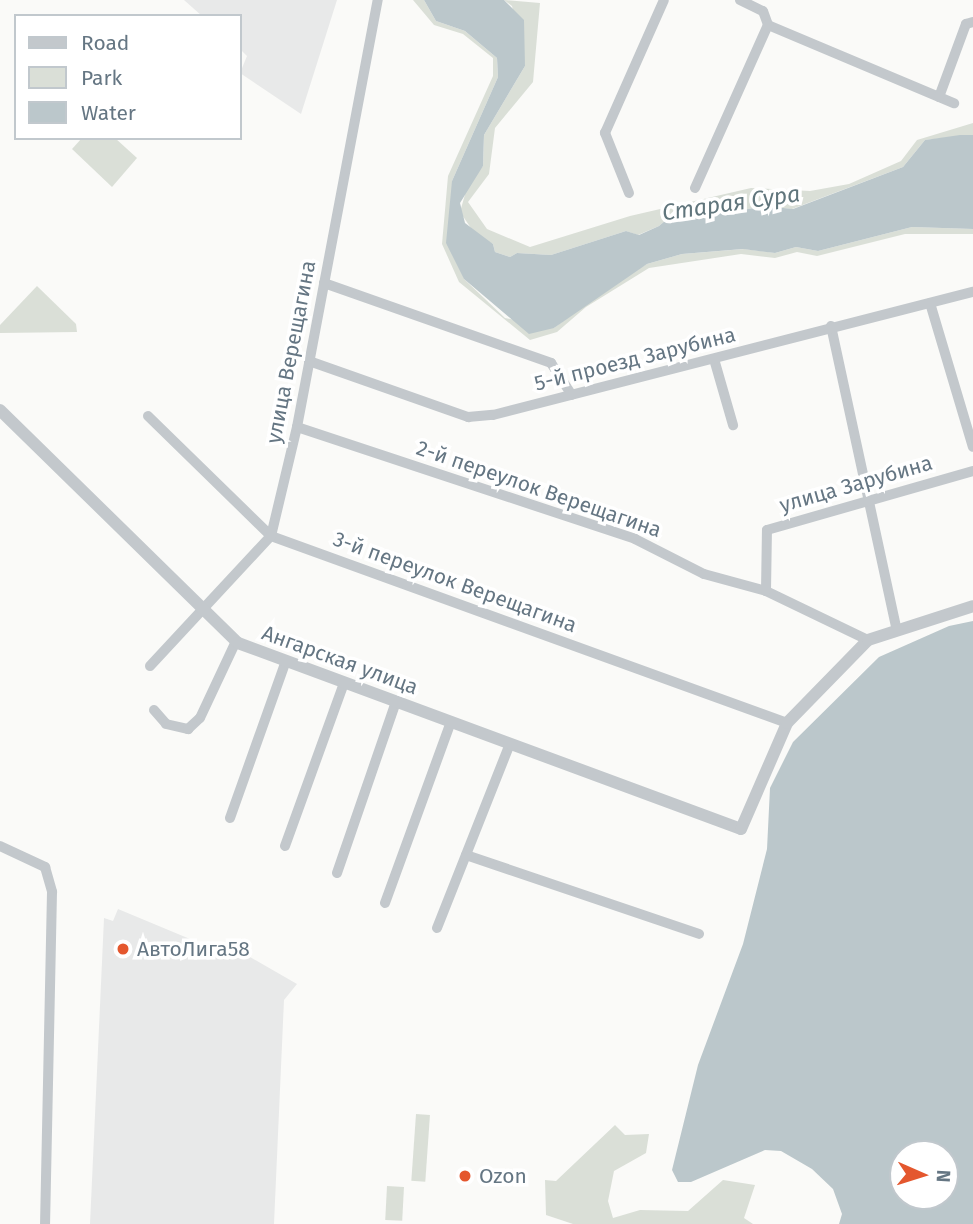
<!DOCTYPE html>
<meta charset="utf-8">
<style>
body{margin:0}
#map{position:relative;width:973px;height:1224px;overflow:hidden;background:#fafaf8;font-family:"Fira Sans",sans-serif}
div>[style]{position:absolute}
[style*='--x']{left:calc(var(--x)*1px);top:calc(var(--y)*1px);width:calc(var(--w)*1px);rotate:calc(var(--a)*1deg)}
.built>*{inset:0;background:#e8e9e9}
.green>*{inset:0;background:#dadfd7;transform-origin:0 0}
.water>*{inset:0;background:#bbc7cb}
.minor>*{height:10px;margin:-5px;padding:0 5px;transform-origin:5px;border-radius:5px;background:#c3c8cc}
.tertiary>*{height:12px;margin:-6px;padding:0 6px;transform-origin:6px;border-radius:6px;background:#c3c8cc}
.dots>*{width:19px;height:19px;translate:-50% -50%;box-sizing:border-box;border:4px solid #fff;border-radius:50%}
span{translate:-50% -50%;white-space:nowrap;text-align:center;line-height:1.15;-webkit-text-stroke:7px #fff;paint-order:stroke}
.street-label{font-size:21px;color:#657683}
.poi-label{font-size:21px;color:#657683}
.left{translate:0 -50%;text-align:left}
.water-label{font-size:23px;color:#60757c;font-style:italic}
.legend{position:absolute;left:14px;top:14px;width:228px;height:126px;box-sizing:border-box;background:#fff;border:2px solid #c1c8cd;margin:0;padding:9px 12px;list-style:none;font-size:21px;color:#657683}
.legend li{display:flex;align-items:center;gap:14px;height:35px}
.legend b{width:35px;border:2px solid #c1c8cd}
.north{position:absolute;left:889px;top:1140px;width:70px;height:70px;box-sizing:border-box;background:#fff;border:2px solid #c1c8cd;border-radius:50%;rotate:93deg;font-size:19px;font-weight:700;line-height:28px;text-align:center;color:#657683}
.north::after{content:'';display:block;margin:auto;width:24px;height:32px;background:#e4572e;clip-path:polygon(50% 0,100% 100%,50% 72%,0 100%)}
</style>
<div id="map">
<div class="built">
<div style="clip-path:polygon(184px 0,337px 0,301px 114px,240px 73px,247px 56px,240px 49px,240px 16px,202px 16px)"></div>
<div style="clip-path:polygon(118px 909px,202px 944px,250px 957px,297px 984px,284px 1000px,274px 1224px,90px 1224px,104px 918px,113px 921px)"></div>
</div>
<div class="green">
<div style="clip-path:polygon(413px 0,424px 0,436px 21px,465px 31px,497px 58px,498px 77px,452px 181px,464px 279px,505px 318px,554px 328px,616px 281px,647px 264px,682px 254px,744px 249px,775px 253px,796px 247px,818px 251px,912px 227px,973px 229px,973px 234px,905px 234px,817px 256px,797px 252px,775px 258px,741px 254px,649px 268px,586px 307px,557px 332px,530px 340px,459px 282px,442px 244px,448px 176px,493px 76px,493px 58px,463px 34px,434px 25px)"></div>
<div style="clip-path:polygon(504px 0,540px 3px,533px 82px,495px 128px,489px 174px,468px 202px,487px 229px,530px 247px,630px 216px,751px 188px,810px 191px,849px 184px,901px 161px,917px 140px,973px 123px,973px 135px,925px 140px,903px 167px,792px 209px,764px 206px,732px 212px,716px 205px,699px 212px,673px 214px,659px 226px,638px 235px,626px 231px,551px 255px,517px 253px,510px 257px,495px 252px,493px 244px,475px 234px,460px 212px,468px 184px,483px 166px,484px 135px,525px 66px,512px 6px)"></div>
<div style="clip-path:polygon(82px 138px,115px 138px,137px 158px,112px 187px,72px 149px)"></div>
<div style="clip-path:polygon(37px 286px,76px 324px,77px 332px,0 333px,0 325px)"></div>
<div style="left:416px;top:1114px;width:14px;height:67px;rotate:4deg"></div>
<div style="clip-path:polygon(615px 1125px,625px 1135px,649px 1134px,646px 1153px,614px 1171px,608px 1201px,613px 1218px,640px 1210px,688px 1211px,723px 1180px,755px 1185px,744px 1218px,753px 1224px,573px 1224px,546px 1215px,545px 1180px,556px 1181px)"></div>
<div style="left:387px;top:1186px;width:17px;height:34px;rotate:3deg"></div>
</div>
<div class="water">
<div style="clip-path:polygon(424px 0,504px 0,524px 20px,525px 66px,484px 135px,483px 166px,460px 203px,465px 223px,493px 244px,495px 252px,510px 257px,517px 253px,551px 255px,626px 231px,639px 235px,659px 226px,673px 214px,699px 212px,716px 204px,732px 212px,764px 206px,793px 209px,903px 167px,925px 140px,960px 135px,973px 135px,973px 229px,912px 227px,818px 251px,796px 247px,775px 253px,743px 249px,682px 254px,647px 264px,554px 328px,529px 334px,464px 279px,446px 243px,452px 181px,498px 77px,497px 58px,465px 31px,436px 21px)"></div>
<div style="clip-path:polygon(evenodd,973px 621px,973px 1224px,839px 1224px,842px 1214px,833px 1189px,812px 1169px,781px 1151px,765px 1150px,691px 1182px,678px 1182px,672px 1170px,698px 1065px,743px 944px,767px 849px,770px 788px,793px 742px,879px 657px,949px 626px,973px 621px,903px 1154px,945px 1154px,945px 1196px,903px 1196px,903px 1154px)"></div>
</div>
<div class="minor">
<div style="--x:740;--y:0;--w:25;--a:26"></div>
<div style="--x:763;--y:11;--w:15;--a:70"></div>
<div style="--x:768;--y:25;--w:202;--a:22.8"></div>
<div style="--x:939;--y:97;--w:78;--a:-69.7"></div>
<div style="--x:966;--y:24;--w:7;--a:-16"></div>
<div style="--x:695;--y:188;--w:179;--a:-65.9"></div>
<div style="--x:629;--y:193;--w:65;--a:-111.8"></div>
<div style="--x:605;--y:133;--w:145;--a:-66.1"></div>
<div style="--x:324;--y:283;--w:241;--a:19.4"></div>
<div style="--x:551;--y:363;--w:38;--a:57"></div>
<div style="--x:930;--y:303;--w:150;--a:73.4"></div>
<div style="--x:831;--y:326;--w:312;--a:77.8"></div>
<div style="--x:714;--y:359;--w:69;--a:73.9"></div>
<div style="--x:309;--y:361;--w:169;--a:19.4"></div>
<div style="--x:468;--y:417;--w:25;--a:-5"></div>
<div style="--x:493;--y:415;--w:496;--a:-14.4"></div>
<div style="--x:148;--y:416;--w:172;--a:44.3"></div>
<div style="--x:271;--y:536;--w:549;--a:19.92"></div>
<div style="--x:297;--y:427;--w:356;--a:18.3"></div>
<div style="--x:635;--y:539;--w:77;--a:26.9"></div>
<div style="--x:704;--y:574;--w:64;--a:15.3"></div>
<div style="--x:766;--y:591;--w:113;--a:25.7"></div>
<div style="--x:766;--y:591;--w:61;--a:-89.1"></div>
<div style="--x:767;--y:530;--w:214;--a:-16"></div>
<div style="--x:150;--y:666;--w:178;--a:-47.1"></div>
<div style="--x:271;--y:536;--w:112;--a:-76.6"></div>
<div style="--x:297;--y:427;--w:435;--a:-79.3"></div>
<div style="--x:154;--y:710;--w:18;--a:49"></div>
<div style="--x:166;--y:724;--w:23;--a:13"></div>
<div style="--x:188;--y:729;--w:16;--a:-43"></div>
<div style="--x:200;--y:718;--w:85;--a:-64.9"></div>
<div style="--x:230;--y:818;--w:167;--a:-70.4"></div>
<div style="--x:0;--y:846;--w:50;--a:25"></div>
<div style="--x:45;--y:867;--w:26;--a:74"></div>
<div style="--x:52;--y:892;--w:332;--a:91.2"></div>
<div style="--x:285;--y:846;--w:173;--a:-70.1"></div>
<div style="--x:466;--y:855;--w:246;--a:18.7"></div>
<div style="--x:337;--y:873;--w:181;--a:-71"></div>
<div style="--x:385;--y:903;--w:193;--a:-70"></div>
<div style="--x:437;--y:928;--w:198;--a:-68.4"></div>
</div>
<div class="tertiary">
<div style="--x:0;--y:410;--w:333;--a:44.4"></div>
<div style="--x:238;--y:643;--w:536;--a:20.29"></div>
<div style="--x:741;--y:829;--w:116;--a:-66.5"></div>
<div style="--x:787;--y:723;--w:116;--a:-45.7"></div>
<div style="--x:868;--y:640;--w:110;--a:-17.9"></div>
</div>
<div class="dots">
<div style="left:123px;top:949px;background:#e4572e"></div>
<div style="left:465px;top:1176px;background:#e4572e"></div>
</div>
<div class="street-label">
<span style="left:291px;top:352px;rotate:-79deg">улица Верещагина</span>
<span style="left:635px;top:359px;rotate:-14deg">5-й проезд Зарубина</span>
<span style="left:856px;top:484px;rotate:-16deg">улица Зарубина</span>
<span style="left:539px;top:489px;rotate:19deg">2-й переулок Верещагина</span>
<span style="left:455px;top:582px;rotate:20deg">3-й переулок Верещагина</span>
<span style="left:340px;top:660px;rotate:20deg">Ангарская улица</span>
</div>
<div class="poi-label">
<span class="left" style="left:137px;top:949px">АвтоЛига58</span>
<span class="left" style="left:479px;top:1176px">Ozon</span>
</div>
<div class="water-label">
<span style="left:731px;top:203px;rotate:-8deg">Старая Сура</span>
</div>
<ul class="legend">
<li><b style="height:9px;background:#c3c8cc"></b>Road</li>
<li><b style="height:19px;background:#dadfd7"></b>Park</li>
<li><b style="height:19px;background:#bbc7cb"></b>Water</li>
</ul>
<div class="north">N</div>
</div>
